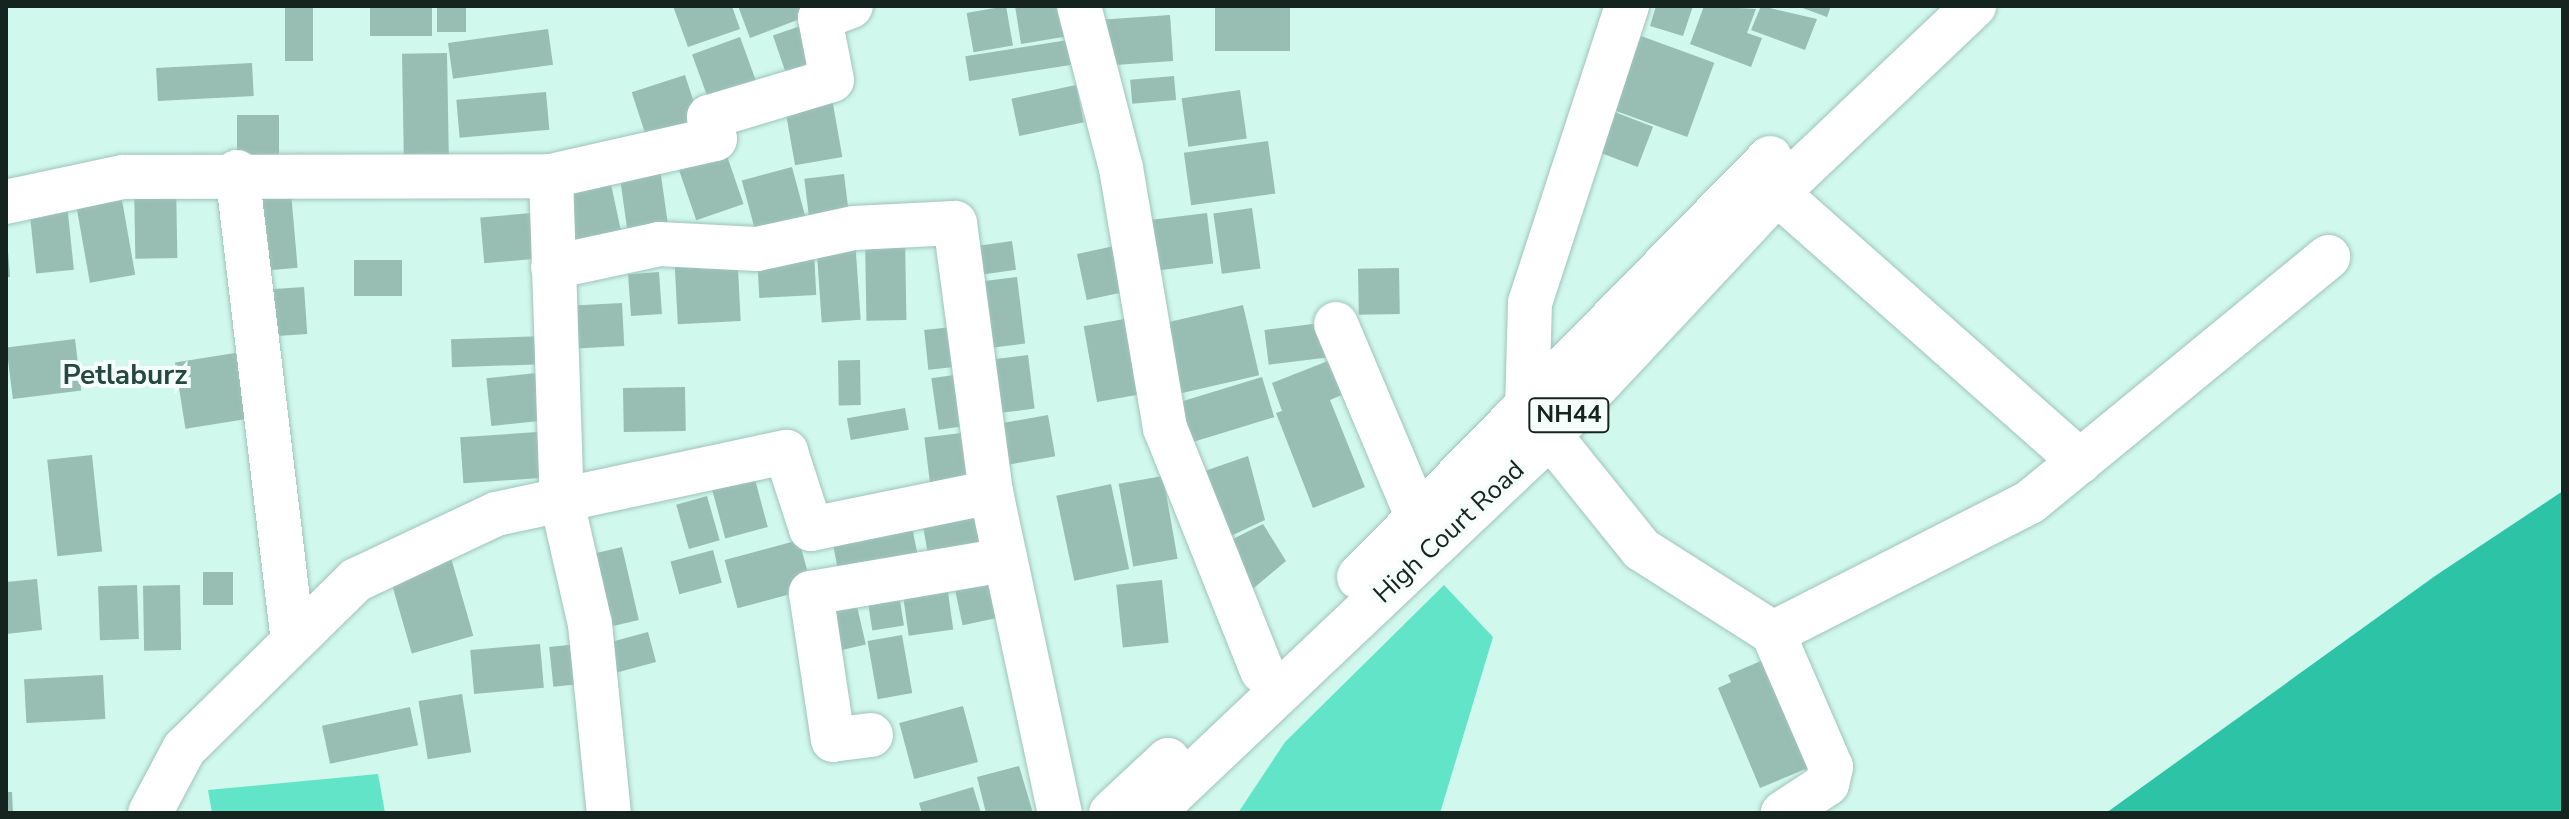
<!DOCTYPE html>
<style>
body{margin:0}
#map{position:relative;width:2569px;height:819px;overflow:hidden;background:#d1f8ed;font-family:"Nunito Sans",sans-serif}
div>[style]{position:absolute}
[style*='--x']{left:calc(var(--x)*1px);top:calc(var(--y)*1px);width:calc(var(--w)*1px);rotate:calc(var(--a)*1deg)}
.green>*{inset:0;background:#62e4c8}
.water>*{inset:0;background:#2cc3a7}
.building>*{inset:0;background:#98bdb3;transform-origin:0 0}
.roads{filter:drop-shadow(0 0 2px #9fc4ba) drop-shadow(0 0 2px #9fc4ba)}
.minor>*{height:44px;margin:-22px;padding:0 22px;transform-origin:22px;border-radius:22px;background:#fff}
.trunk>*{height:44px;margin:-22px;padding:0 22px;transform-origin:22px;border-radius:22px;background:#fff}
span{translate:-50% -50%;white-space:nowrap;text-align:center;line-height:1.15;-webkit-text-stroke:8px #f6fefb;paint-order:stroke}
.shield-label span{padding:2px 6px;background:#f6fefb;border:2px solid;border-radius:6px;-webkit-text-stroke-width:0}
.shield-label{font-size:24px;color:#162420;font-weight:700}
.street-label{font-size:26px;color:#162420}
.neighbourhood-label{font-size:28px;color:#25483f;font-weight:700}
.frame{position:absolute;inset:0;border:8px solid #162420;pointer-events:none}
</style>
<div id="map">
<div class="green">
<div style="clip-path:polygon(1444px 585px,1493px 637px,1440px 813px,1238px 813px,1285px 742px)"></div>
<div style="clip-path:polygon(378px 774px,385px 813px,212px 813px,208px 790px)"></div>
</div>
<div class="water">
<div style="clip-path:polygon(2563px 491px,2563px 813px,2106px 813px,2435px 576px)"></div>
</div>
<div class="building">
<div style="left:285px;top:6px;width:28px;height:55px"></div>
<div style="left:370px;top:6px;width:62px;height:30px"></div>
<div style="left:437px;top:6px;width:29px;height:26px"></div>
<div style="clip-path:polygon(673px 6px,732px 6px,740px 29px,688px 47px)"></div>
<div style="clip-path:polygon(738px 6px,801px 6px,805px 17px,750px 38px)"></div>
<div style="left:1006px;top:6px;width:40px;height:40px;rotate:80deg"></div>
<div style="clip-path:polygon(1015px 6px,1071px 6px,1075px 35px,1021px 44px)"></div>
<div style="left:1215px;top:6px;width:75px;height:45px"></div>
<div style="clip-path:polygon(1656px 6px,1693px 6px,1683px 36px,1650px 26px)"></div>
<div style="clip-path:polygon(1704px 6px,1756px 9px,1747px 33px,1762px 38px,1751px 67px,1690px 44px)"></div>
<div style="clip-path:polygon(1761px 6px,1817px 19px,1805px 50px,1751px 30px)"></div>
<div style="clip-path:polygon(1797px 6px,1831px 6px,1827px 17px)"></div>
<div style="left:1170px;top:15px;width:46px;height:73px;rotate:86deg"></div>
<div style="left:806px;top:24px;width:58px;height:35px;rotate:71deg"></div>
<div style="left:548px;top:29px;width:36px;height:101px;rotate:82deg"></div>
<div style="left:1641px;top:36px;width:78px;height:79px;rotate:20deg"></div>
<div style="left:740px;top:37px;width:59px;height:51px;rotate:70deg"></div>
<div style="left:1068px;top:40px;width:25px;height:104px;rotate:81deg"></div>
<div style="left:447px;top:53px;width:103px;height:45px;rotate:89deg"></div>
<div style="left:252px;top:63px;width:33px;height:96px;rotate:87deg"></div>
<div style="left:685px;top:75px;width:63px;height:56px;rotate:72deg"></div>
<div style="left:1174px;top:76px;width:24px;height:44px;rotate:85deg"></div>
<div style="left:1076px;top:85px;width:38px;height:66px;rotate:78deg"></div>
<div style="left:830px;top:87px;width:71px;height:48px;rotate:80deg"></div>
<div style="left:1240px;top:90px;width:49px;height:59px;rotate:82deg"></div>
<div style="left:546px;top:92px;width:38px;height:90px;rotate:85deg"></div>
<div style="left:1612px;top:111px;width:44px;height:43px;rotate:21deg"></div>
<div style="left:237px;top:115px;width:42px;height:49px"></div>
<div style="left:1268px;top:141px;width:53px;height:85px;rotate:82deg"></div>
<div style="left:725px;top:150px;width:57px;height:50px;rotate:71deg"></div>
<div style="left:792px;top:167px;width:66px;height:52px;rotate:75deg"></div>
<div style="left:660px;top:168px;width:65px;height:41px;rotate:82deg"></div>
<div style="left:844px;top:174px;width:41px;height:40px;rotate:83deg"></div>
<div style="left:176px;top:181px;width:77px;height:42px;rotate:89deg"></div>
<div style="left:290px;top:181px;width:87px;height:37px;rotate:85deg"></div>
<div style="left:611px;top:184px;width:49px;height:54px;rotate:78deg"></div>
<div style="left:122px;top:200px;width:76px;height:46px;rotate:80deg"></div>
<div style="left:67px;top:204px;width:66px;height:38px;rotate:84deg"></div>
<div style="left:1252px;top:208px;width:61px;height:39px;rotate:82deg"></div>
<div style="left:543px;top:212px;width:46px;height:63px;rotate:85deg"></div>
<div style="left:1207px;top:213px;width:51px;height:62px;rotate:83deg"></div>
<div style="left:905px;top:238px;width:82px;height:40px;rotate:89deg"></div>
<div style="left:855px;top:239px;width:81px;height:39px;rotate:86deg"></div>
<div style="left:1012px;top:241px;width:29px;height:50px;rotate:82deg"></div>
<div style="left:1119px;top:245px;width:47px;height:43px;rotate:78deg"></div>
<div style="left:737px;top:250px;width:71px;height:63px;rotate:87deg"></div>
<div style="clip-path:polygon(6px 251px,8px 251px,10px 277px,6px 277px)"></div>
<div style="left:814px;top:252px;width:43px;height:57px;rotate:87deg"></div>
<div style="left:354px;top:260px;width:48px;height:36px"></div>
<div style="left:1399px;top:268px;width:46px;height:41px;rotate:89deg"></div>
<div style="left:659px;top:272px;width:42px;height:31px;rotate:86deg"></div>
<div style="left:1017px;top:277px;width:67px;height:49px;rotate:83deg"></div>
<div style="left:304px;top:287px;width:47px;height:41px;rotate:86deg"></div>
<div style="left:622px;top:303px;width:43px;height:58px;rotate:87deg"></div>
<div style="left:1243px;top:305px;width:72px;height:88px;rotate:77deg"></div>
<div style="left:1130px;top:318px;width:77px;height:47px;rotate:80deg"></div>
<div style="left:1321px;top:323px;width:35px;height:57px;rotate:83deg"></div>
<div style="left:962px;top:326px;width:40px;height:38px;rotate:84deg"></div>
<div style="left:547px;top:336px;width:28px;height:96px;rotate:88deg"></div>
<div style="left:75px;top:339px;width:52px;height:69px;rotate:83deg"></div>
<div style="left:254px;top:350px;width:67px;height:80px;rotate:81deg"></div>
<div style="left:1028px;top:355px;width:54px;height:47px;rotate:83deg"></div>
<div style="clip-path:polygon(1338px 357px,1351px 391px,1330px 400px,1365px 487px,1313px 508px,1276px 413px,1282px 411px,1272px 383px)"></div>
<div style="left:860px;top:360px;width:45px;height:22px;rotate:89deg"></div>
<div style="left:546px;top:372px;width:48px;height:60px;rotate:84deg"></div>
<div style="left:968px;top:373px;width:52px;height:37px;rotate:82deg"></div>
<div style="left:1262px;top:377px;width:42px;height:97px;rotate:73deg"></div>
<div style="left:685px;top:387px;width:44px;height:62px;rotate:89deg"></div>
<div style="left:905px;top:408px;width:22px;height:59px;rotate:80deg"></div>
<div style="left:1048px;top:415px;width:42px;height:65px;rotate:80deg"></div>
<div style="left:978px;top:431px;width:56px;height:54px;rotate:83deg"></div>
<div style="left:537px;top:432px;width:46px;height:77px;rotate:86deg"></div>
<div style="left:92px;top:455px;width:97px;height:45px;rotate:84deg"></div>
<div style="clip-path:polygon(1248px 456px,1265px 520px,1220px 541px,1202px 472px)"></div>
<div style="left:753px;top:472px;width:57px;height:44px;rotate:75deg"></div>
<div style="left:1163px;top:476px;width:84px;height:45px;rotate:80deg"></div>
<div style="left:1111px;top:484px;width:87px;height:56px;rotate:78deg"></div>
<div style="left:707px;top:496px;width:46px;height:32px;rotate:74deg"></div>
<div style="left:990px;top:503px;width:56px;height:70px;rotate:80deg"></div>
<div style="left:910px;top:516px;width:41px;height:81px;rotate:79deg"></div>
<div style="clip-path:polygon(1263px 524px,1286px 561px,1249px 592px,1221px 545px)"></div>
<div style="left:799px;top:540px;width:50px;height:77px;rotate:75deg"></div>
<div style="left:622px;top:547px;width:75px;height:43px;rotate:77deg"></div>
<div style="left:713px;top:550px;width:34px;height:44px;rotate:75deg"></div>
<div style="left:451px;top:558px;width:81px;height:64px;rotate:74deg"></div>
<div style="left:996px;top:566px;width:51px;height:45px;rotate:78deg"></div>
<div style="left:203px;top:572px;width:30px;height:33px"></div>
<div style="left:946px;top:578px;width:52px;height:45px;rotate:82deg"></div>
<div style="clip-path:polygon(37px 579px,42px 630px,6px 634px,6px 582px)"></div>
<div style="left:1162px;top:580px;width:63px;height:46px;rotate:84deg"></div>
<div style="left:137px;top:585px;width:54px;height:39px;rotate:88deg"></div>
<div style="left:180px;top:585px;width:65px;height:37px;rotate:89deg"></div>
<div style="left:898px;top:588px;width:38px;height:32px;rotate:81deg"></div>
<div style="left:853px;top:589px;width:57px;height:38px;rotate:77deg"></div>
<div style="left:648px;top:632px;width:31px;height:51px;rotate:75deg"></div>
<div style="left:902px;top:635px;width:59px;height:35px;rotate:80deg"></div>
<div style="left:588px;top:643px;width:40px;height:39px;rotate:84deg"></div>
<div style="left:540px;top:644px;width:44px;height:70px;rotate:85deg"></div>
<div style="clip-path:polygon(1775px 655px,1820px 763px,1760px 788px,1718px 688px,1731px 682px,1728px 675px)"></div>
<div style="left:103px;top:675px;width:44px;height:79px;rotate:87deg"></div>
<div style="left:462px;top:694px;width:59px;height:44px;rotate:81deg"></div>
<div style="left:963px;top:706px;width:58px;height:66px;rotate:75deg"></div>
<div style="left:410px;top:707px;width:39px;height:90px;rotate:78deg"></div>
<div style="clip-path:polygon(1019px 766px,1033px 813px,986px 813px,977px 777px)"></div>
<div style="clip-path:polygon(973px 787px,981px 813px,922px 813px,919px 803px)"></div>
<div style="clip-path:polygon(6px 792px,12px 792px,13px 813px,6px 813px)"></div>
</div>
<div class="roads">
<div class="minor">
<div style="--x:1079;--y:6;--w:167;--a:75.5"></div>
<div style="--x:1121;--y:168;--w:264;--a:80.4"></div>
<div style="--x:1165;--y:428;--w:262;--a:68.2"></div>
<div style="--x:1627;--y:6;--w:311;--a:108.1"></div>
<div style="--x:1530;--y:302;--w:105;--a:91.6"></div>
<div style="--x:1527;--y:407;--w:182;--a:51.2"></div>
<div style="--x:1641;--y:549;--w:156;--a:32.5"></div>
<div style="--x:1773;--y:633;--w:288;--a:-27"></div>
<div style="--x:2030;--y:502;--w:386;--a:-39.4"></div>
<div style="--x:237;--y:172;--w:470;--a:83.2"></div>
<div style="--x:551;--y:176;--w:326;--a:88.1"></div>
<div style="--x:562;--y:502;--w:125;--a:77.1"></div>
<div style="--x:590;--y:624;--w:190;--a:84.3"></div>
<div style="--x:1777;--y:193;--w:405;--a:41.5"></div>
<div style="--x:6;--y:202;--w:120;--a:-12.1"></div>
<div style="--x:123;--y:177;--w:428;--a:-0.1"></div>
<div style="--x:551;--y:176;--w:168;--a:-12.7"></div>
<div style="--x:715;--y:139;--w:23;--a:-105"></div>
<div style="--x:709;--y:117;--w:128;--a:-16.7"></div>
<div style="--x:832;--y:80;--w:63;--a:-101"></div>
<div style="--x:820;--y:18;--w:33;--a:-21"></div>
<div style="--x:553;--y:267;--w:108;--a:-12.2"></div>
<div style="--x:659;--y:244;--w:98;--a:2.9"></div>
<div style="--x:757;--y:249;--w:99;--a:-12.2"></div>
<div style="--x:854;--y:228;--w:101;--a:-2.8"></div>
<div style="--x:955;--y:223;--w:271;--a:82.4"></div>
<div style="--x:991;--y:492;--w:328;--a:77.9"></div>
<div style="--x:1336;--y:324;--w:211;--a:67.1"></div>
<div style="--x:1773;--y:633;--w:146;--a:66.6"></div>
<div style="--x:1831;--y:767;--w:17;--a:103"></div>
<div style="--x:1827;--y:784;--w:53;--a:146.6"></div>
<div style="--x:871;--y:735;--w:38;--a:173"></div>
<div style="--x:833;--y:740;--w:149;--a:-98.5"></div>
<div style="--x:811;--y:593;--w:197;--a:-9.7"></div>
<div style="--x:150;--y:813;--w:72;--a:-62"></div>
<div style="--x:184;--y:749;--w:241;--a:-44.5"></div>
<div style="--x:356;--y:580;--w:155;--a:-25.2"></div>
<div style="--x:496;--y:514;--w:297;--a:-12.1"></div>
<div style="--x:786;--y:452;--w:81;--a:72"></div>
<div style="--x:811;--y:529;--w:184;--a:-11.6"></div>
</div>
<div class="trunk">
<div style="--x:1359;--y:577;--w:587;--a:-45.55"></div>
<div style="--x:1111;--y:813;--w:78;--a:-42.9"></div>
<div style="--x:1152;--y:813;--w:544;--a:-43.44"></div>
<div style="--x:1547;--y:439;--w:337;--a:-46.9"></div>
<div style="--x:1777;--y:193;--w:272;--a:-43.5"></div>
</div>
</div>
<div class="shield-label">
<span style="left:1569px;top:415px">NH44</span>
</div>
<div class="street-label">
<span style="left:1449px;top:532px;rotate:-43deg">High Court Road</span>
</div>
<div class="neighbourhood-label">
<span style="left:125px;top:375px">Petlaburz</span>
</div>
<div class="frame"></div>
</div>
